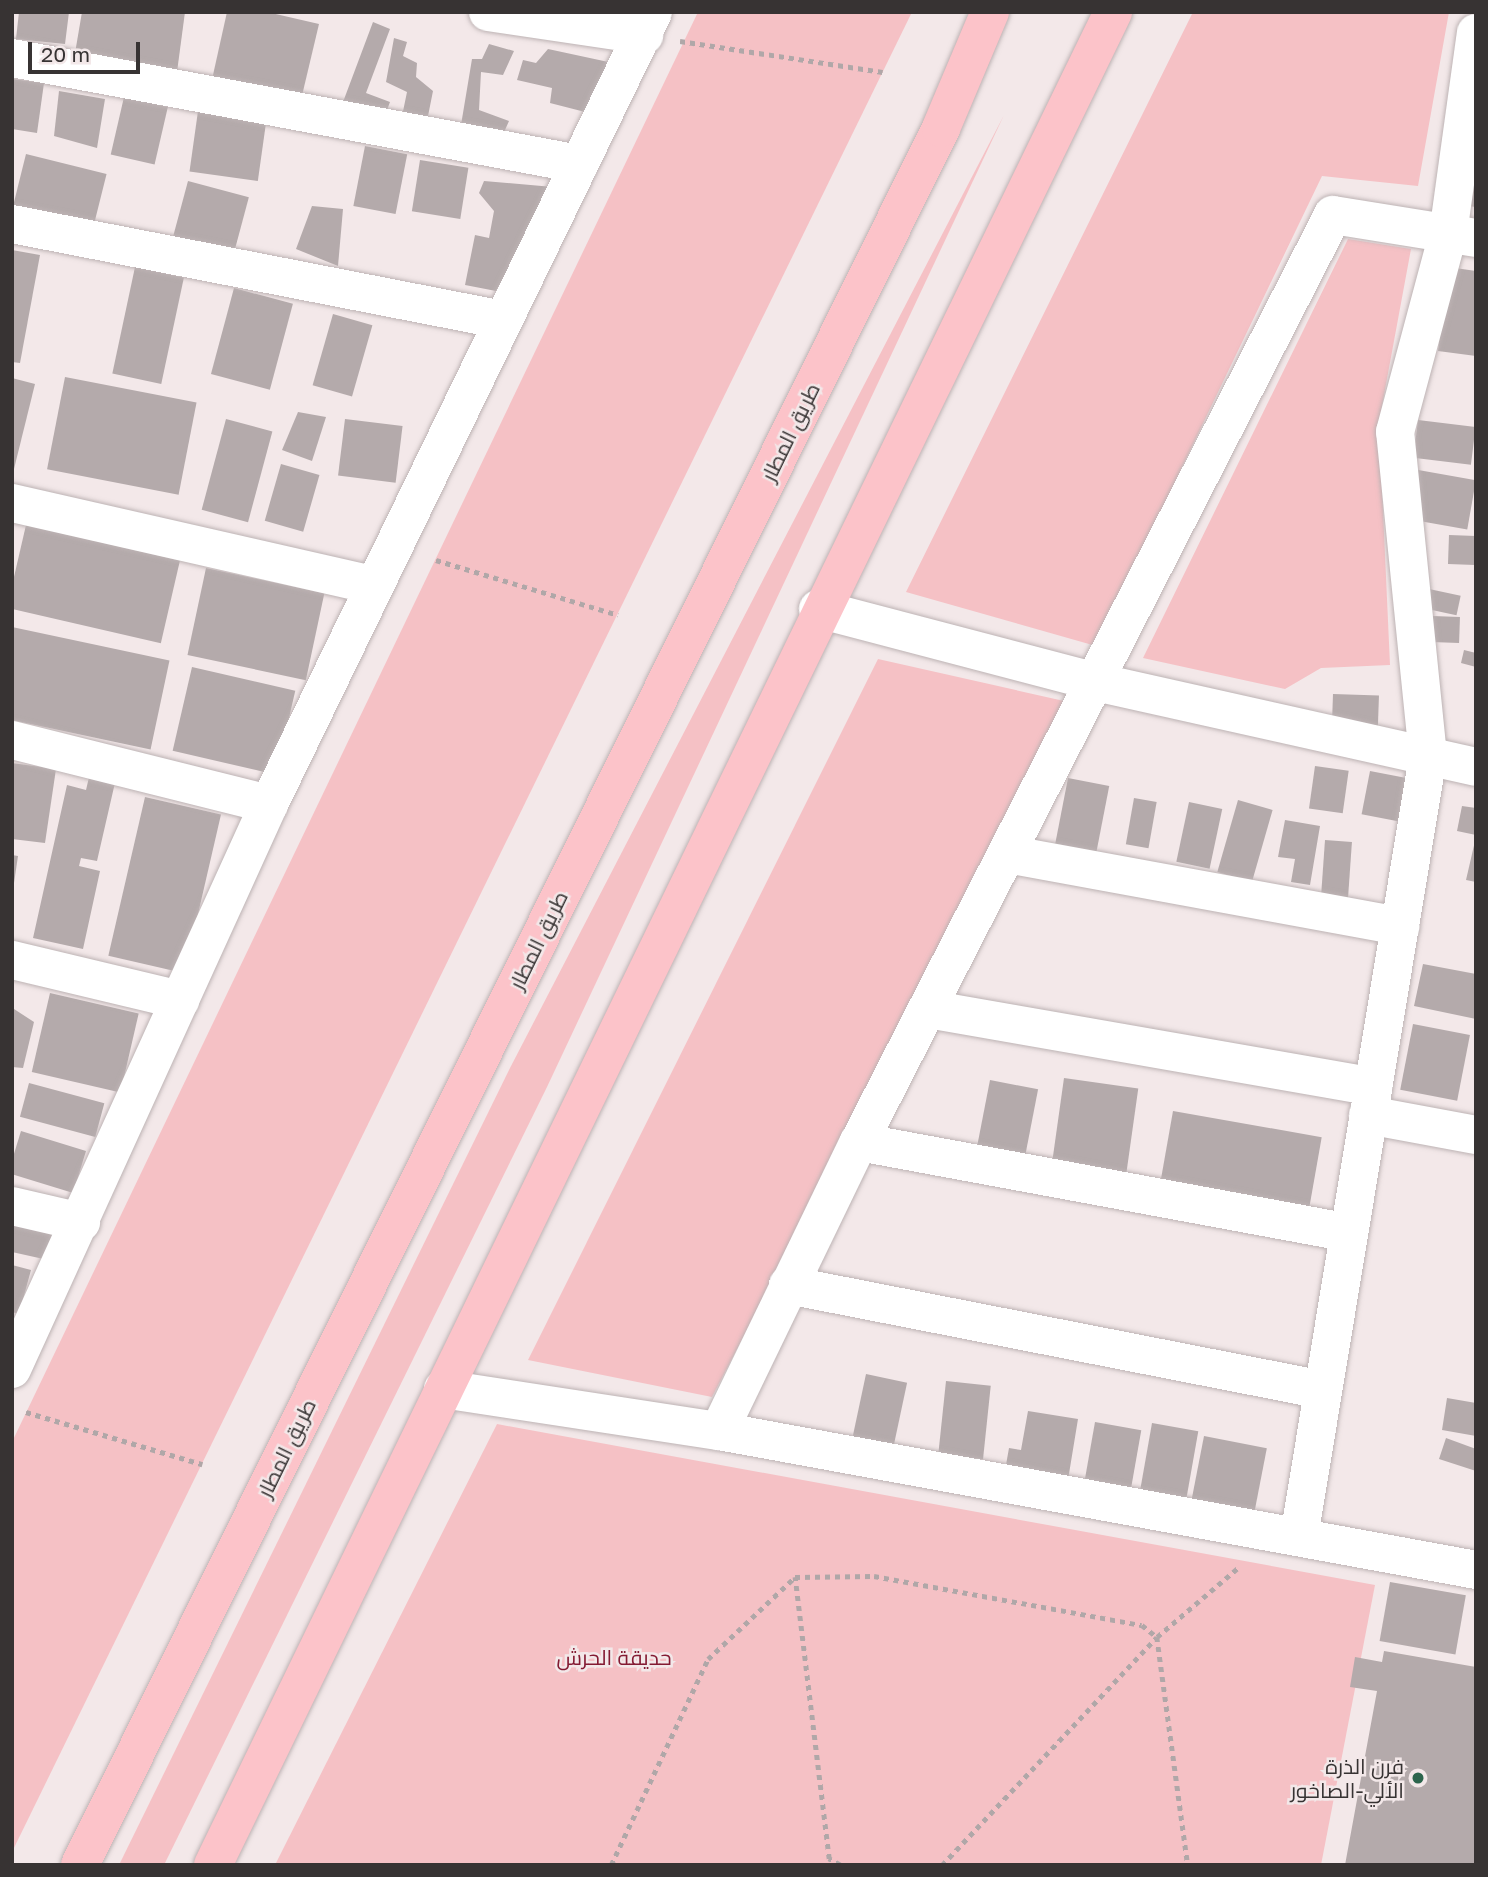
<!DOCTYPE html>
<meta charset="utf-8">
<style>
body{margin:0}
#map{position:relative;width:1488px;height:1877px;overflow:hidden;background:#f3e8e9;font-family:"Golos Text",Cairo,sans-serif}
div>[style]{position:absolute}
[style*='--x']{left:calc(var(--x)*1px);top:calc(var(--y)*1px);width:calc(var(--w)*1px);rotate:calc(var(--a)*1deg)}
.green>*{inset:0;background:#f5c1c5}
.building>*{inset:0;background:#b4aaab;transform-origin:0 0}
.path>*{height:4.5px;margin-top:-2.25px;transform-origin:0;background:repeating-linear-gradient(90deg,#b0a7a8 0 5px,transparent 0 10px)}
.roads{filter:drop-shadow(0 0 2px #bdb3b4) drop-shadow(0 0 2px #bdb3b4)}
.minor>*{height:38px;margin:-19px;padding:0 19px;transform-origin:19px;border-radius:19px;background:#fff}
.major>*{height:38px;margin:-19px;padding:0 19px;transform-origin:19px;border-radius:19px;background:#fcc3c9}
.dots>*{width:19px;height:19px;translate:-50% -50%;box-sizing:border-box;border:4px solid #f3e8e9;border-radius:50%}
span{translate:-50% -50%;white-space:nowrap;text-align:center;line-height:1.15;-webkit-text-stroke:5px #f3e8e9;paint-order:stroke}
.street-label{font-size:21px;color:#373333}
.park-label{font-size:21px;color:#841b33}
.poi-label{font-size:21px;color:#373333}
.right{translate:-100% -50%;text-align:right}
.frame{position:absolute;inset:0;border:14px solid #373333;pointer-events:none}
.scale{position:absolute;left:28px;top:42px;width:112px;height:32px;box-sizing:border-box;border:4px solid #373333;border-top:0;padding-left:9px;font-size:21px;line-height:24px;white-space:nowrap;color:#373333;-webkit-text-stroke:5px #f3e8e9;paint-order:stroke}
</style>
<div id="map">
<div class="green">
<div style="clip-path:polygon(698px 12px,912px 12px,12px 1852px,12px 1442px)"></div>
<div style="clip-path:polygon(1193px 12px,1449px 12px,1418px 186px,1322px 176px,1096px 646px,906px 592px)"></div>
<div style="clip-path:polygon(1004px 115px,547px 1087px,164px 1865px,119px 1865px,510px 1068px)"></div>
<div style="clip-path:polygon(1348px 239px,1411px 249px,1379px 422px,1390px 665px,1321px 668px,1285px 689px,1143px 658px)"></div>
<div style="clip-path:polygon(878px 659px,1073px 703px,712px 1397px,528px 1360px)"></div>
<div style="clip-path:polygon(497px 1424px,1375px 1585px,1321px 1865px,275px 1865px)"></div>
</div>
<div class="building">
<div style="clip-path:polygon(19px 12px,69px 12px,65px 44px,16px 39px)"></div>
<div style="clip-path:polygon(82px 12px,185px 12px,177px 72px,74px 59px)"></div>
<div style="clip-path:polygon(227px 12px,267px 12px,319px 24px,300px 104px,211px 84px)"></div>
<div style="clip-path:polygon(373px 22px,390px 29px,366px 93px,390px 102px,384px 118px,343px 102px)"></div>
<div style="clip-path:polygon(394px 38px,407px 42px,403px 56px,417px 63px,416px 77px,433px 91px,426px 126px,401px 121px,407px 92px,386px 82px)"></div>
<div style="clip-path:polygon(489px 44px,514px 51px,503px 75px,481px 72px,479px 110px,509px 121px,501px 139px,460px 131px,472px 59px,482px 59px)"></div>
<div style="clip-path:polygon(548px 49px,613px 63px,589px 113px,550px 103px,552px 88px,517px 80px,523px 60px,536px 63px)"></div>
<div style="clip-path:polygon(12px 79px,44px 83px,37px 133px,12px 129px)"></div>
<div style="clip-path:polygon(59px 91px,105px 99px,97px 148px,54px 136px)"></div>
<div style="left:124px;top:97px;width:45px;height:59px;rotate:13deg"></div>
<div style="left:198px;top:111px;width:69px;height:61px;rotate:8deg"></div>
<div style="left:365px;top:146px;width:43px;height:61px;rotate:11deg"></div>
<div style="left:26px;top:154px;width:83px;height:54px;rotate:14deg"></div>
<div style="left:420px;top:160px;width:49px;height:52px;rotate:9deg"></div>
<div style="left:188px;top:181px;width:63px;height:63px;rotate:15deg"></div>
<div style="clip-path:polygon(484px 181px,553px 187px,496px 291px,465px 285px,475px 235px,489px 238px,494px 211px,479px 193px)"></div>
<div style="clip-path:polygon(1472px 183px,1476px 183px,1476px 207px,1468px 206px)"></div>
<div style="clip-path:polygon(312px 206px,343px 209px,338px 266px,296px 249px)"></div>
<div style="clip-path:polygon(12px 250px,40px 255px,20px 363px,12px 362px)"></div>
<div style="left:135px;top:267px;width:50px;height:109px;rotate:12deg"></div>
<div style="clip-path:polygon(1448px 267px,1476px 271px,1476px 356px,1438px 351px)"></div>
<div style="left:234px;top:288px;width:61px;height:89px;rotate:15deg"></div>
<div style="left:333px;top:314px;width:41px;height:74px;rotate:16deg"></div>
<div style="left:65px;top:377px;width:134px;height:94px;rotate:11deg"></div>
<div style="clip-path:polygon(12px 378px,35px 384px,13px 473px,12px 473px)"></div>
<div style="clip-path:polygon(298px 412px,326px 417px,312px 461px,282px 450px)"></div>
<div style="left:226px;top:419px;width:48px;height:94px;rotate:15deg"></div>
<div style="left:345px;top:419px;width:58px;height:57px;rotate:7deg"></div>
<div style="left:1418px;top:420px;width:58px;height:38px;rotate:7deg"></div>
<div style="left:281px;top:464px;width:40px;height:59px;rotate:16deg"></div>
<div style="left:1407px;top:468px;width:70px;height:50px;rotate:10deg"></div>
<div style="left:26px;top:525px;width:158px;height:85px;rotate:13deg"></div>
<div style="left:1449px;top:535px;width:27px;height:29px;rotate:2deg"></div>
<div style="left:206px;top:568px;width:121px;height:89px;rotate:12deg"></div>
<div style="left:1401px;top:583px;width:61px;height:20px;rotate:12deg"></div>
<div style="left:1405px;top:615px;width:55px;height:26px;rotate:2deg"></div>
<div style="left:12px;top:627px;width:161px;height:91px;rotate:12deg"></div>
<div style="clip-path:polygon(1464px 650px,1476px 653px,1476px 667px,1461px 663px)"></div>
<div style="left:192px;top:667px;width:106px;height:86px;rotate:13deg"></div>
<div style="left:1333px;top:694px;width:46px;height:37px;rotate:2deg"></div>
<div style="clip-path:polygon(12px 763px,56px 769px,45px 843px,12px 839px)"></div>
<div style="left:1315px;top:766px;width:34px;height:43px;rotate:8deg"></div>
<div style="clip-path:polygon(91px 769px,117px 774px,97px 861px,81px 858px,79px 866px,100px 871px,83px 949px,33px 938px,67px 785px,86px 790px)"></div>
<div style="left:1370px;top:771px;width:41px;height:44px;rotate:11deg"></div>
<div style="left:1068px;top:778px;width:42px;height:70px;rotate:11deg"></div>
<div style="left:145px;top:797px;width:78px;height:163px;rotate:13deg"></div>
<div style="left:1134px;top:798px;width:23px;height:47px;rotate:10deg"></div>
<div style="left:1238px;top:800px;width:36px;height:75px;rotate:16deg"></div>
<div style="left:1189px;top:802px;width:34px;height:61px;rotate:12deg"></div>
<div style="clip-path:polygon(1462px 806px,1476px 808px,1476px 835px,1457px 831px)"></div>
<div style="clip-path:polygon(1285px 820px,1320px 826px,1310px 885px,1291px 882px,1295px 859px,1278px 857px)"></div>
<div style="left:1325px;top:840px;width:27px;height:56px;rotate:4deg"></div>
<div style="clip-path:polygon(1475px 841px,1476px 841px,1476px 882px,1466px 880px)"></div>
<div style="clip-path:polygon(12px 855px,18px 856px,14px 883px,12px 883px)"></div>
<div style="clip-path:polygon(1423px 964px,1476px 974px,1476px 1019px,1414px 1006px)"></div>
<div style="left:50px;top:993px;width:91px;height:81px;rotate:13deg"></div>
<div style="clip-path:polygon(14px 1009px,34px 1022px,23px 1068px,12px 1067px)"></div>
<div style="left:1413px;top:1024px;width:58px;height:67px;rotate:11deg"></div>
<div style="left:1064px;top:1078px;width:75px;height:95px;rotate:8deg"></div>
<div style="left:990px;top:1080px;width:49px;height:71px;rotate:11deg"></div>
<div style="left:29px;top:1083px;width:78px;height:35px;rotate:15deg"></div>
<div style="left:1173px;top:1111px;width:151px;height:76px;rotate:10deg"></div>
<div style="left:21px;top:1131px;width:68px;height:44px;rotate:17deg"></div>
<div style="clip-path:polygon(12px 1220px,55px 1230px,48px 1260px,12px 1252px)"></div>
<div style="clip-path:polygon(12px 1265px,31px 1270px,19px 1314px,12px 1312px)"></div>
<div style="left:866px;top:1374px;width:42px;height:72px;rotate:12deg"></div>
<div style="left:946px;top:1381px;width:45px;height:74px;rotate:6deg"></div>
<div style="clip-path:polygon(1447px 1398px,1476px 1403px,1476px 1436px,1442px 1430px)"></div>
<div style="clip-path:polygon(1028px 1411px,1078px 1419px,1067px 1486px,1004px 1476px,1009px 1448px,1021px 1450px)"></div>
<div style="left:1095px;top:1422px;width:47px;height:65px;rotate:10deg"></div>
<div style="left:1152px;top:1423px;width:47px;height:71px;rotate:10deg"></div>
<div style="left:1204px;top:1436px;width:64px;height:71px;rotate:11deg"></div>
<div style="clip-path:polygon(1446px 1438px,1476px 1449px,1476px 1471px,1439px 1459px)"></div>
<div style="left:1390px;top:1582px;width:77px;height:60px;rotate:10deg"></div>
<div style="clip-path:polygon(1384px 1651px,1476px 1667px,1476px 1865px,1345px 1865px,1377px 1691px,1350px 1687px,1355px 1657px,1382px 1662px)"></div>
</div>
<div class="path">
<div style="--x:680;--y:41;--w:205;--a:8.7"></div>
<div style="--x:436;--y:560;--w:190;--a:16.8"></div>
<div style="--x:26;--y:1412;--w:184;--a:16.5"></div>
<div style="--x:611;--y:1865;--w:228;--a:-64.8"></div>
<div style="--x:708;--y:1659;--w:118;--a:-43.3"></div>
<div style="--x:840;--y:1865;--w:13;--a:-151"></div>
<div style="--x:829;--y:1859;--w:284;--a:-96.9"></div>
<div style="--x:795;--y:1577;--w:79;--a:-0.7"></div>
<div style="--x:874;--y:1576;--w:272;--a:10.4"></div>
<div style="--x:1142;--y:1625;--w:19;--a:39"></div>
<div style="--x:1157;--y:1637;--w:230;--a:82.3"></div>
<div style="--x:942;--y:1865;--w:313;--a:-46.7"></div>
<div style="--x:1157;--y:1637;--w:109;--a:-40.5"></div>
</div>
<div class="roads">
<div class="minor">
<div style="--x:488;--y:12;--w:158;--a:8.4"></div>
<div style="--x:12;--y:58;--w:577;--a:10.59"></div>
<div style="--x:12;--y:224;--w:500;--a:11.06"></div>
<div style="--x:12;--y:503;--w:371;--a:12.8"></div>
<div style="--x:818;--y:609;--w:287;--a:14.7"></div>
<div style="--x:1096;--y:682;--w:389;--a:12.6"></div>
<div style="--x:12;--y:740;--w:265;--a:14"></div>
<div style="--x:1007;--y:854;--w:400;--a:10.4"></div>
<div style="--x:12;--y:960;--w:173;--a:13.4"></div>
<div style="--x:928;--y:1009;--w:452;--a:9.9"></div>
<div style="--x:1368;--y:1115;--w:110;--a:10.5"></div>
<div style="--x:859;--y:1142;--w:498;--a:10.5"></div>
<div style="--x:12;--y:1206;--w:71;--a:13.1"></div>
<div style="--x:788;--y:1285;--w:545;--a:11.1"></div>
<div style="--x:12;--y:1369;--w:621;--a:-65.54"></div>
<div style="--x:269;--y:804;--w:880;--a:-64.13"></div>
<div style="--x:443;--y:1389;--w:279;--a:8.7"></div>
<div style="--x:719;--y:1431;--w:770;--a:10.4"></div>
<div style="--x:719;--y:1431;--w:321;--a:-64.2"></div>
<div style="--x:859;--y:1142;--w:1041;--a:-62.92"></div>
<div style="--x:1333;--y:215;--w:145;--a:9.1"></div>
<div style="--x:1299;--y:1537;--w:792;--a:-80.62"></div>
<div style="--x:1428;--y:756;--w:326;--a:-95.8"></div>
<div style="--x:1395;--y:432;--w:205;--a:-75"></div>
<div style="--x:1448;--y:234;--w:203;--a:-82.1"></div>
</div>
<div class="major">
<div style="--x:80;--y:1865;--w:1939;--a:-63.63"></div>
<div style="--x:941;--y:128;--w:126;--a:-67.1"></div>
<div style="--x:213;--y:1865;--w:2060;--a:-64.09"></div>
</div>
</div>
<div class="dots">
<div style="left:1418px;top:1778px;background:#2d654d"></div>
</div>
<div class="street-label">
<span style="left:790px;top:432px;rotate:-64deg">طريق المطار</span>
<span style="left:538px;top:940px;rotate:-64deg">طريق المطار</span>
<span style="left:286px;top:1448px;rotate:-64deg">طريق المطار</span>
</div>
<div class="park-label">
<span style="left:614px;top:1657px">حديقة الحرش</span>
</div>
<div class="poi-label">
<span class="right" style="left:1404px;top:1778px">فرن الذرة<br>الألي-الصاخور</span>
</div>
<div class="frame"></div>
<div class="scale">20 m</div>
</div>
